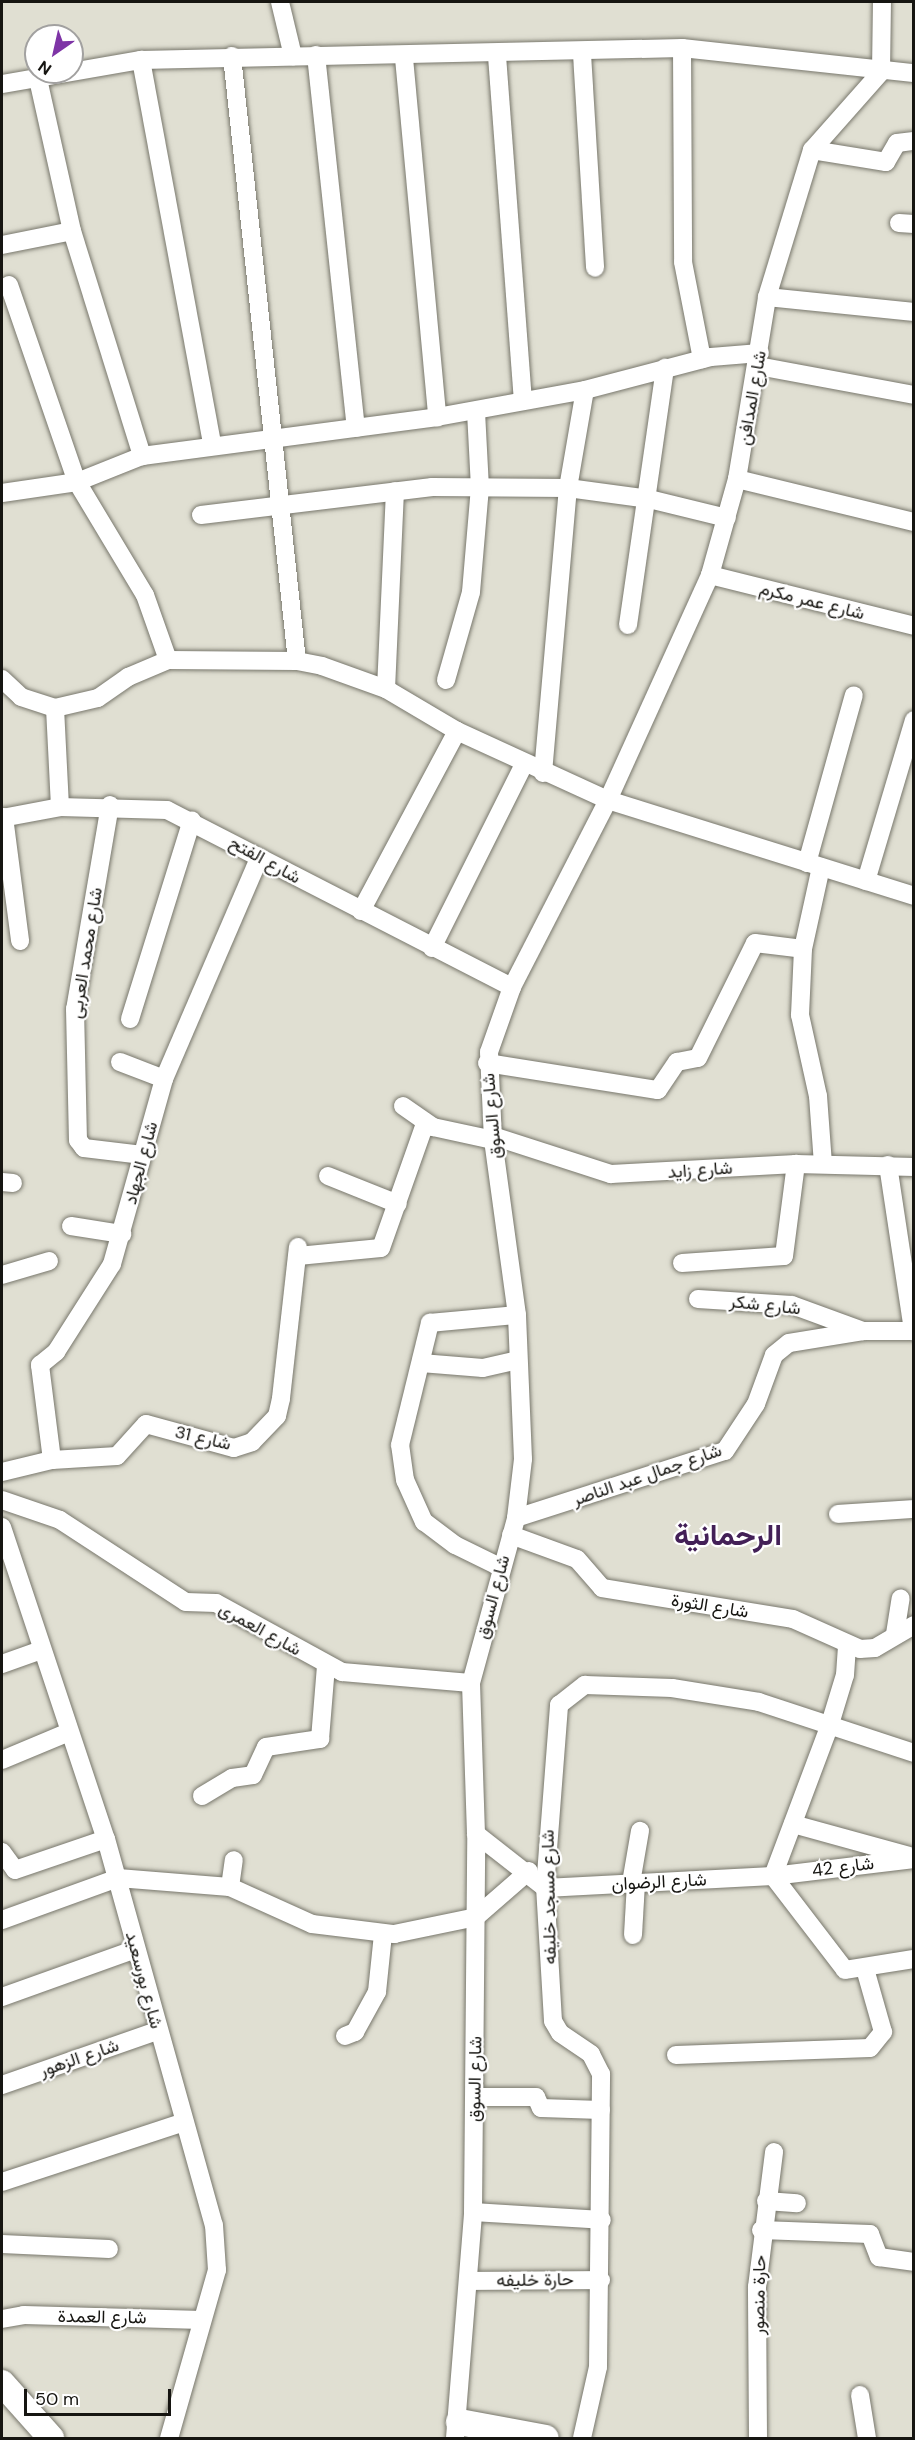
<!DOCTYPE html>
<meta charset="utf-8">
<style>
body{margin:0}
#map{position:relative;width:915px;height:2440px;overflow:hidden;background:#e0dfd2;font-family:"DM Sans",Vazirmatn,sans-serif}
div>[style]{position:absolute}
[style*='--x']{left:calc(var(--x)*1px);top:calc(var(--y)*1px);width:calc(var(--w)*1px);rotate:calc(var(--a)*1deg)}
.roads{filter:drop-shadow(0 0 2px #78776c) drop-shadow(0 0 2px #78776c)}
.street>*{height:18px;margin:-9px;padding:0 9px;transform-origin:9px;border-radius:9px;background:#fff}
.secondary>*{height:26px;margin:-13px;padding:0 13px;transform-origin:13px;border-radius:13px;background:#fff}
span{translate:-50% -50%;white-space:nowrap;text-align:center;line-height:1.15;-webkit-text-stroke:4.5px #fff;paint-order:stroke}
.street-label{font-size:18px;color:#161511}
.town-label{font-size:30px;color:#432057;font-weight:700}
.frame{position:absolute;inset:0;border:3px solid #161511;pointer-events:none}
.north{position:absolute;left:24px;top:24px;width:60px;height:60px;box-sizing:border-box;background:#fff;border:2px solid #a2a1a0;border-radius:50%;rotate:214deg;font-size:16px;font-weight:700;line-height:24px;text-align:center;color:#161511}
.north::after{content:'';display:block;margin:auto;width:21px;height:27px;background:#7e34a6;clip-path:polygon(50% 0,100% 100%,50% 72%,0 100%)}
.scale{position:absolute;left:24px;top:2389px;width:147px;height:27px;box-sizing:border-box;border:3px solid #161511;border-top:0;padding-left:8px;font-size:18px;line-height:21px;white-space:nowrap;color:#161511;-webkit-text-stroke:4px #fff;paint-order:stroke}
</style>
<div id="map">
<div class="roads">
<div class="street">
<div style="--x:280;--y:2;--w:56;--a:76.5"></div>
<div style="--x:682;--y:48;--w:214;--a:89.7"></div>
<div style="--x:683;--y:262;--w:99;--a:78.9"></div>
<div style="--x:582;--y:54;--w:214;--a:86.5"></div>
<div style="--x:316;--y:55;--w:375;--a:83.9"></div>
<div style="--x:232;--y:56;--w:608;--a:83.87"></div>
<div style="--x:497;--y:56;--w:344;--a:85.7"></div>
<div style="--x:404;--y:58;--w:361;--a:84.7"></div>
<div style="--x:141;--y:60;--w:390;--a:79.5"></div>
<div style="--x:38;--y:79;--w:156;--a:77.4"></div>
<div style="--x:72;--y:231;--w:236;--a:72.7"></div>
<div style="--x:2;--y:84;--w:141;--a:-9.8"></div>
<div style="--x:141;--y:60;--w:541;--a:-1.27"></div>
<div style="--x:682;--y:48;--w:233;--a:6.2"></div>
<div style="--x:812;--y:150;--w:75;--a:9.2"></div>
<div style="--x:886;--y:162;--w:22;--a:-60"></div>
<div style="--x:897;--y:143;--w:17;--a:-7"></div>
<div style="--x:899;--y:223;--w:15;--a:4"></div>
<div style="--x:2;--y:245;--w:71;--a:-11.3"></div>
<div style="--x:9;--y:285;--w:208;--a:71"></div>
<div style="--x:77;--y:482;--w:132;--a:59"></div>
<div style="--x:145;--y:595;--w:69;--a:70.5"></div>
<div style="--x:767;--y:297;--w:148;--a:5.8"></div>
<div style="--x:758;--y:366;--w:159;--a:10.5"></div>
<div style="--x:737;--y:479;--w:182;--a:13.7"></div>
<div style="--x:2;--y:493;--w:76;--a:-8.3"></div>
<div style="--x:77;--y:482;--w:70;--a:-21.8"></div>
<div style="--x:142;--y:456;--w:298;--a:-7.5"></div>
<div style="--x:437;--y:417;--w:150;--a:-10.3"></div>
<div style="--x:585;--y:390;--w:130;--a:-14.7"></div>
<div style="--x:711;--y:357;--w:49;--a:-4.7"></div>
<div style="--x:201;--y:515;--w:233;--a:-6.9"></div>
<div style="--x:432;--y:487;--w:136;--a:0.4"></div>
<div style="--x:568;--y:488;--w:82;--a:7.7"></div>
<div style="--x:649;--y:499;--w:80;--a:13.7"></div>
<div style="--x:710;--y:575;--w:210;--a:14"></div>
<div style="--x:628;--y:625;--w:260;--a:-81.8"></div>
<div style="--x:2;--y:679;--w:26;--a:43"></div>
<div style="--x:21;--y:697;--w:36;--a:18"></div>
<div style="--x:55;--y:708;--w:44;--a:-13.1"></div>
<div style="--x:98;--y:698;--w:37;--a:-35"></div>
<div style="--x:128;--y:677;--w:43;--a:-23"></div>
<div style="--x:168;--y:660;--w:129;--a:0.4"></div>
<div style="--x:297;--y:661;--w:25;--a:11"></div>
<div style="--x:322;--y:666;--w:68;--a:19.8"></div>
<div style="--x:386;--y:689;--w:82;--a:30.6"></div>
<div style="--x:457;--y:731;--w:166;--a:24.6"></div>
<div style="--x:608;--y:800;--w:321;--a:17.4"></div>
<div style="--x:446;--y:680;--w:91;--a:-74.1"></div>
<div style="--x:471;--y:592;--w:104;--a:-85.1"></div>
<div style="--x:480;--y:488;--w:77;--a:-93"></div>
<div style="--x:386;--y:689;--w:198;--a:-87.4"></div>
<div style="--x:55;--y:708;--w:99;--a:87.1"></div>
<div style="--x:543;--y:773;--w:286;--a:-85"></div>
<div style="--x:568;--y:488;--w:99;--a:-80.2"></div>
<div style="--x:110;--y:805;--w:207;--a:99.7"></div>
<div style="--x:75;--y:1009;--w:131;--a:88.7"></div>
<div style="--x:78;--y:1140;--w:10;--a:53"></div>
<div style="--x:84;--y:1148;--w:59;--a:6.8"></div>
<div style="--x:4;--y:817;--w:125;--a:82.6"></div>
<div style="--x:2;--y:818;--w:59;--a:-10.7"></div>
<div style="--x:60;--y:807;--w:107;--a:1.6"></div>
<div style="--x:167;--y:810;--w:388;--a:27.2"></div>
<div style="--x:807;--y:863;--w:174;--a:-74.4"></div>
<div style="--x:821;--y:867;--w:84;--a:102.4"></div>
<div style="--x:803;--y:949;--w:66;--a:92.6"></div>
<div style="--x:800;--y:1015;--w:83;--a:77.5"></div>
<div style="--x:818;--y:1096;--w:68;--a:85.8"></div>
<div style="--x:866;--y:881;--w:168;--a:-73.4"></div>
<div style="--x:361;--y:911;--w:204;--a:-61.9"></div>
<div style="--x:432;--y:948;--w:206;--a:-63.4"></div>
<div style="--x:130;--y:1019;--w:208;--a:-72.7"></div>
<div style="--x:120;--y:1062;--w:47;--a:21.1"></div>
<div style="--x:487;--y:1063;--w:173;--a:9"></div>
<div style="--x:658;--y:1090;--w:34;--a:-56"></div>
<div style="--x:677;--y:1062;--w:21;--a:-11"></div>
<div style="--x:698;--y:1058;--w:128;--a:-63.6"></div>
<div style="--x:755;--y:943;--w:48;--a:7.1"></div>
<div style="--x:403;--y:1106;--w:37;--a:35"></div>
<div style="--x:433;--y:1127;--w:61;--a:12.2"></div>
<div style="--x:493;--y:1136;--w:124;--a:17.9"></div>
<div style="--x:611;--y:1174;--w:185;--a:-3.1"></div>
<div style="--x:796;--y:1164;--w:118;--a:1.5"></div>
<div style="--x:888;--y:1165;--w:168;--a:81.4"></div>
<div style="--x:328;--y:1176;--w:75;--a:21.8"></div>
<div style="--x:2;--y:1182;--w:11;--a:5"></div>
<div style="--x:71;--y:1226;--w:52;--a:8.9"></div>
<div style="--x:298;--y:1256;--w:83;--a:-5.5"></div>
<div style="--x:381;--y:1248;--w:132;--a:-70.5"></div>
<div style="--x:682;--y:1263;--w:102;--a:-3.9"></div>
<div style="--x:784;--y:1256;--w:93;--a:-82.6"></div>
<div style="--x:2;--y:1275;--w:49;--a:-16.6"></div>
<div style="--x:698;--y:1299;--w:94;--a:3.7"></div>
<div style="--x:792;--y:1305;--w:76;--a:20.1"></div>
<div style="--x:421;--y:1363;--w:62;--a:4.6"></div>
<div style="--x:483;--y:1368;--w:36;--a:-13"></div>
<div style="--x:52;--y:1460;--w:96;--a:-97.2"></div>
<div style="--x:40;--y:1365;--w:21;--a:-39"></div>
<div style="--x:56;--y:1352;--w:104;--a:-57.5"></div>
<div style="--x:112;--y:1264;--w:192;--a:-74.3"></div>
<div style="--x:164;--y:1079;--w:241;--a:-66.7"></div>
<div style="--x:2;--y:1472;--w:51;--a:-13.5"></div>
<div style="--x:52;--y:1460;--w:65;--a:-3.5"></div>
<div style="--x:117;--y:1456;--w:43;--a:-47.8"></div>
<div style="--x:146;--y:1424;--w:91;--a:15.3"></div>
<div style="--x:234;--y:1448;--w:19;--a:-18"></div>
<div style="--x:252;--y:1442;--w:36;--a:-46"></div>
<div style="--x:277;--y:1416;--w:18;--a:-77"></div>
<div style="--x:281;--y:1398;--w:152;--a:-83.6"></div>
<div style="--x:2;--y:1500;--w:61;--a:19"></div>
<div style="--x:60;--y:1520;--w:150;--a:33.1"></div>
<div style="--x:186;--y:1602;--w:30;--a:2"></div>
<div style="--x:216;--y:1603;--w:144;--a:28.7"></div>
<div style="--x:342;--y:1672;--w:129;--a:4.9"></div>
<div style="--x:838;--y:1514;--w:76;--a:-3.8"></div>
<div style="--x:516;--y:1518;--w:219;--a:-17.8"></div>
<div style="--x:725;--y:1451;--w:56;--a:-56.6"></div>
<div style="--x:756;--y:1404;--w:52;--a:-69.8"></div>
<div style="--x:774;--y:1355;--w:19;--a:-39"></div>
<div style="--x:789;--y:1343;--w:75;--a:-9.2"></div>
<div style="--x:863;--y:1331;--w:51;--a:0"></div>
<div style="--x:2;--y:1527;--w:329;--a:71.6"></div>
<div style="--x:106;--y:1839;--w:401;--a:74.4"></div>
<div style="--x:214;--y:2225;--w:45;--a:86.2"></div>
<div style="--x:217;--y:2270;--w:175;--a:105.9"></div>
<div style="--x:511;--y:1535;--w:70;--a:20"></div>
<div style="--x:577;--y:1559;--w:38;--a:49"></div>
<div style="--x:602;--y:1588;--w:193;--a:9.2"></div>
<div style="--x:793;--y:1619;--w:73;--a:24.1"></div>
<div style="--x:860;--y:1649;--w:15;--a:-4"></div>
<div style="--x:875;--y:1648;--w:45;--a:-30.5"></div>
<div style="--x:500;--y:1567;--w:50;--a:-153.9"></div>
<div style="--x:455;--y:1545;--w:39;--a:-143"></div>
<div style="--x:424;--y:1522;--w:46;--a:-114.3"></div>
<div style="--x:405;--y:1480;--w:35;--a:-98"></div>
<div style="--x:400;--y:1445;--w:126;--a:-76.2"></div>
<div style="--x:430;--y:1323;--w:87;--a:-5.3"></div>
<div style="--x:895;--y:1634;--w:36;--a:-81"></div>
<div style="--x:2;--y:1664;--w:41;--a:-19.7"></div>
<div style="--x:2;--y:1760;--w:73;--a:-22.7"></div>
<div style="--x:202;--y:1796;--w:35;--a:-31"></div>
<div style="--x:232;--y:1778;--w:21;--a:-8"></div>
<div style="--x:253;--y:1775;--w:31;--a:-65"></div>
<div style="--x:266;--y:1747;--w:55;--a:-8.4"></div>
<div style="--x:320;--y:1739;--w:73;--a:-85.3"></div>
<div style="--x:793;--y:1824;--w:120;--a:15.4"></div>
<div style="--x:476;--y:1834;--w:88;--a:38"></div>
<div style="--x:545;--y:1888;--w:228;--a:-3"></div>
<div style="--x:773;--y:1876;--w:142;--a:-6.9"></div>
<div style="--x:2;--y:1852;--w:22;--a:54"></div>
<div style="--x:15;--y:1870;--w:96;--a:-18.8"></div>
<div style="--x:773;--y:1876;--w:162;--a:-69.4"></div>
<div style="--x:830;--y:1724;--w:51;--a:-73"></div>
<div style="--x:845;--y:1675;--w:31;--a:-86"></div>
<div style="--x:773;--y:1876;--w:118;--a:52.5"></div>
<div style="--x:845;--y:1970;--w:70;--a:-9.1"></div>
<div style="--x:631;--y:1883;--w:53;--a:-80.2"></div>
<div style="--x:230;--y:1887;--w:27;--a:-82"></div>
<div style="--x:2;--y:1920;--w:123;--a:-19.9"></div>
<div style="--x:118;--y:1878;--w:112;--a:4.6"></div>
<div style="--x:230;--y:1887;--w:90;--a:24.3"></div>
<div style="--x:312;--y:1924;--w:83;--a:7"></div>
<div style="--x:394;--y:1934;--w:84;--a:-11.7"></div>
<div style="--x:476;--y:1917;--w:70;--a:-41"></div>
<div style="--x:633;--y:1935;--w:52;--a:-86.7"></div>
<div style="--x:2;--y:1997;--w:142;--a:-19.7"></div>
<div style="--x:345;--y:2036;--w:11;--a:-22"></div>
<div style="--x:355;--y:2032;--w:46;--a:-61.2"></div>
<div style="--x:377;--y:1992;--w:58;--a:-84.1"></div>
<div style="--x:676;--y:2055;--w:194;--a:-2.1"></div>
<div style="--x:870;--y:2048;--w:21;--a:-51"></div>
<div style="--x:883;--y:2032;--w:66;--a:-105.9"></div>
<div style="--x:2;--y:2085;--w:164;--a:-19.2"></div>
<div style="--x:475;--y:2097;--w:61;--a:0"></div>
<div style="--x:536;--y:2097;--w:12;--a:66"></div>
<div style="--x:541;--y:2108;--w:60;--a:1.9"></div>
<div style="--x:2;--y:2182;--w:192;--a:-18.2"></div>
<div style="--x:766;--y:2201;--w:31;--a:4"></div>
<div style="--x:473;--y:2212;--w:129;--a:3.5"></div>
<div style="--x:761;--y:2230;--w:109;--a:2.1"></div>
<div style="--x:870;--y:2234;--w:25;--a:69"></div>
<div style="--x:879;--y:2257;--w:35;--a:8"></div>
<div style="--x:2;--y:2244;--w:107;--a:2.7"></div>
<div style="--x:470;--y:2281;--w:131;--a:-0.4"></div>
<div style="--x:2;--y:2319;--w:22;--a:-10"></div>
<div style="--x:24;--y:2315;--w:178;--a:1.6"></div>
<div style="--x:860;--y:2395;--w:44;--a:80.8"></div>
<div style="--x:455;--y:2438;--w:227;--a:-85.4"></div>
<div style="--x:473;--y:2212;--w:378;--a:-89.5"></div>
<div style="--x:476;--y:1834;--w:151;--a:-91.9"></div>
<div style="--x:471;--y:1683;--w:171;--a:-74.7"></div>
<div style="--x:516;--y:1518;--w:59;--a:-83.2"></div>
<div style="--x:523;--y:1459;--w:144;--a:-92.4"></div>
<div style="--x:517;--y:1315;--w:177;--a:-97.8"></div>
<div style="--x:493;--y:1140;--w:88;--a:-92.6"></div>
<div style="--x:489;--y:1052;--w:69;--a:-70.5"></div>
<div style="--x:512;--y:987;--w:210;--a:-62.8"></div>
<div style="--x:608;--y:800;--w:247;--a:-65.6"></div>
<div style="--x:710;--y:575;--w:100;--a:-74.3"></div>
<div style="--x:737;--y:479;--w:184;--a:-80.6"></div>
<div style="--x:767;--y:297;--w:154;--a:-73"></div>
<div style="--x:812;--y:150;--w:104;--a:-48.5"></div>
<div style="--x:881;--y:72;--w:70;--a:-89.2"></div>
<div style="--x:582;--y:2438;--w:73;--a:-77.3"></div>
<div style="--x:598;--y:2367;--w:293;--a:-89.4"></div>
<div style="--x:601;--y:2074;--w:22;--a:-117"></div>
<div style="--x:591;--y:2054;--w:37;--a:-146"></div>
<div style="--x:560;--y:2033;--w:14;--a:-120"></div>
<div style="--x:553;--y:2021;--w:133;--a:-93.4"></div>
<div style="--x:545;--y:1888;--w:184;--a:-85.6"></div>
<div style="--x:559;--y:1705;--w:33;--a:-38"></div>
<div style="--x:585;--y:1685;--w:87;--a:2"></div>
<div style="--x:672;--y:1688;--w:88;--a:9.1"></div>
<div style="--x:759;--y:1702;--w:163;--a:18.2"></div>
<div style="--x:758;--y:2438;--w:151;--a:-90.4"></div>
<div style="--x:757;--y:2287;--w:136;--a:-82.8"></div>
</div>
<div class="secondary">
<div style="--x:2;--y:2383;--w:74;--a:48.3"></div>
<div style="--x:459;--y:2422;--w:88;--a:10.4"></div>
</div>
</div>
<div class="street-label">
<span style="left:752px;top:398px;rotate:-80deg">شارع المدافن</span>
<span style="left:812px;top:601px;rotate:14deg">شارع عمر مكرم</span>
<span style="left:265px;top:860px;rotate:29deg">شارع الفتح</span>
<span style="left:86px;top:953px;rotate:-81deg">شارع محمد العربى</span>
<span style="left:492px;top:1116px;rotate:-95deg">شارع السوق</span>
<span style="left:141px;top:1163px;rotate:-75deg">شارع الجهاد</span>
<span style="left:700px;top:1170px;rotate:-4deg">شارع زايد</span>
<span style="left:765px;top:1305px;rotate:6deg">شارع شكر</span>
<span style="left:203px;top:1438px;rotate:13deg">شارع 31</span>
<span style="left:647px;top:1475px;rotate:-19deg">شارع جمال عبد الناصر</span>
<span style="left:493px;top:1597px;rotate:-75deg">شارع السوق</span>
<span style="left:710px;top:1606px;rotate:9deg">شارع الثورة</span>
<span style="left:260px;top:1629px;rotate:29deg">شارع العمرى</span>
<span style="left:843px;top:1867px;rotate:-7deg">شارع 42</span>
<span style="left:659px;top:1882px;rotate:-3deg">شارع الرضوان</span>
<span style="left:549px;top:1897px;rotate:-91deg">شارع مسجد خليفه</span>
<span style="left:144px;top:1980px;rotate:75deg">شارع بورسعيد</span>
<span style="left:79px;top:2058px;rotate:-19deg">شارع الزهور</span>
<span style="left:475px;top:2079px;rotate:-89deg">شارع السوق</span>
<span style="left:535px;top:2280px;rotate:-1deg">حارة خليفه</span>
<span style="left:759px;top:2295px;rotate:-89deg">حارة منصور</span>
<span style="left:102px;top:2317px;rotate:1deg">شارع العمدة</span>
</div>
<div class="town-label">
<span style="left:728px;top:1535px">الرحمانية</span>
</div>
<div class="frame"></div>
<div class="north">N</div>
<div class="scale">50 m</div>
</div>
